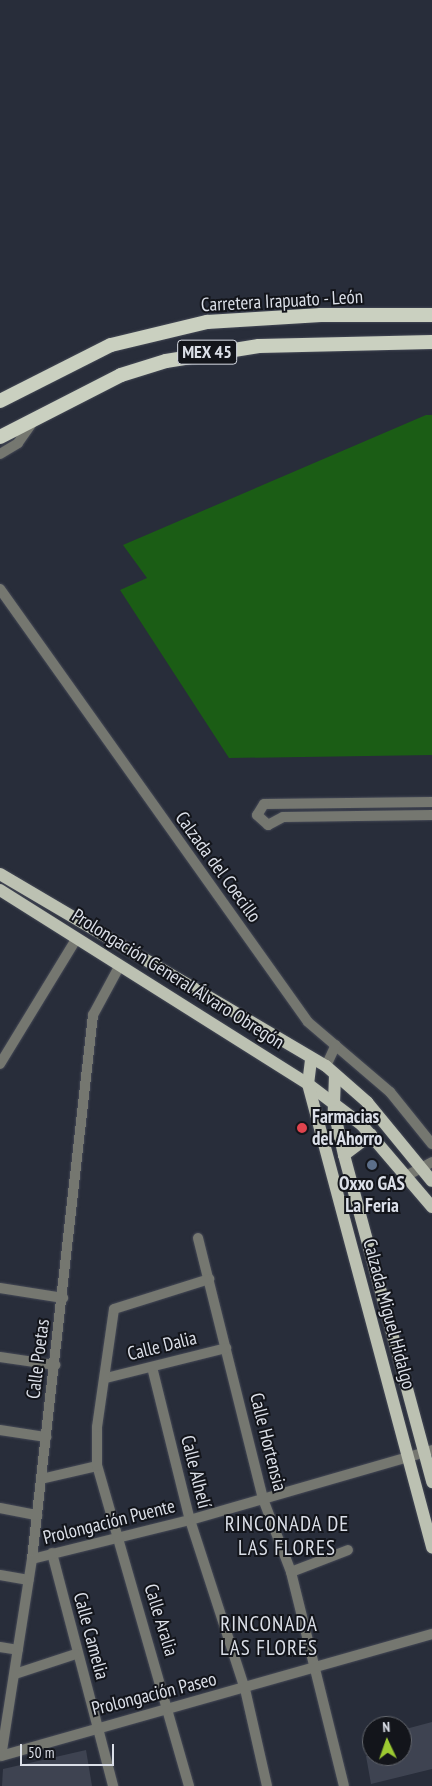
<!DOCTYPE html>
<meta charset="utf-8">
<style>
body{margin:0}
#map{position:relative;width:432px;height:1786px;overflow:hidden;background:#282d3a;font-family:"PT Sans Narrow",sans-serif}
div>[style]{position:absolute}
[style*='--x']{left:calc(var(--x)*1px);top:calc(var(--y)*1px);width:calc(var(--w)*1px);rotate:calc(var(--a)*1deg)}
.green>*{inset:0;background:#1b5d15}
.building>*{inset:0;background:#3e4351}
.roads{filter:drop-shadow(0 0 1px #454956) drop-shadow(0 0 1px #454956)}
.minor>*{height:10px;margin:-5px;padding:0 5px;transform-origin:5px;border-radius:5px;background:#757770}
.tertiary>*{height:10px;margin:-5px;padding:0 5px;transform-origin:5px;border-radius:5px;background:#757770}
.primary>*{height:12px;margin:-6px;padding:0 6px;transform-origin:6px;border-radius:6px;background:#bcc1b2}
.trunk>*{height:14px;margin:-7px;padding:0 7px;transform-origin:7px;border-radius:7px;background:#cad0c0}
.dots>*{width:14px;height:14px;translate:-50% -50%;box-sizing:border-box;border:2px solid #13151b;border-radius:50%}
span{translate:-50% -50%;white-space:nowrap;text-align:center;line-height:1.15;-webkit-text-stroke:4px #13151b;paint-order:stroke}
.shield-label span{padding:1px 4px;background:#13151b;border:1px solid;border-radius:4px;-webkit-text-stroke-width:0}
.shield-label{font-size:18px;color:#dbdfe8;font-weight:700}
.street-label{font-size:19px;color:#dbdfe8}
.poi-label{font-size:19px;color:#dbdfe8;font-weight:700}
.left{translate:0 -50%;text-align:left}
.quarter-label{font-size:21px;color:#dbdfe8;letter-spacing:1px}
.north{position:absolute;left:362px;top:1716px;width:50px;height:50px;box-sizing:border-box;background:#13151b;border:1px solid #63666d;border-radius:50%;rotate:357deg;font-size:14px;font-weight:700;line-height:20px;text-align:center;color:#dbdfe8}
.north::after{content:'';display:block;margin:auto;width:18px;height:22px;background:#9cca32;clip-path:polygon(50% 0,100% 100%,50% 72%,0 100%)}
.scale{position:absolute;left:20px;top:1744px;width:94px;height:22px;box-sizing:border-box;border:2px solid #dbdfe8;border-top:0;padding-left:6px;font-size:15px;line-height:18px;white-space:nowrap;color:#dbdfe8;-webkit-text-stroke:4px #13151b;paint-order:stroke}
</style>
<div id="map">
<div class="green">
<div style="clip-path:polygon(426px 415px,432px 415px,432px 755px,229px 758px,120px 590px,147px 578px,123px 545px)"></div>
</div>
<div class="building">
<div style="clip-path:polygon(432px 1722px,432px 1769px,371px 1784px,366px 1756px,402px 1756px,402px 1730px)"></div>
<div style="clip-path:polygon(86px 1750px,92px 1786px,2px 1786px,3px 1769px)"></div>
</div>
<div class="roads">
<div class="minor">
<div style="--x:0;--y:589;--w:531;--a:54.58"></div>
<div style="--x:308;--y:1022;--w:108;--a:40.5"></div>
<div style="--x:390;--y:1092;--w:67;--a:51.1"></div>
<div style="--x:432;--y:802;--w:168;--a:179.3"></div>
<div style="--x:264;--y:804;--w:13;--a:122"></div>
<div style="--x:257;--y:815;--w:15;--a:42"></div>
<div style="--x:268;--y:825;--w:17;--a:-28"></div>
<div style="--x:283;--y:817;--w:149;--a:-0.8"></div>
<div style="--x:0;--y:1064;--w:148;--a:-58.6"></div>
<div style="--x:326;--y:1066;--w:23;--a:-65"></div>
<div style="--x:406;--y:1176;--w:30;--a:-28"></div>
<div style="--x:198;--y:1238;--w:269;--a:76"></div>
<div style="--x:263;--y:1499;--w:78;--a:69"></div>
<div style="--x:291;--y:1572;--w:220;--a:76.1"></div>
<div style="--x:0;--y:1288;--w:64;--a:9"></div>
<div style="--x:0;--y:1357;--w:56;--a:8.3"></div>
<div style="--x:152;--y:1367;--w:158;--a:76.1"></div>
<div style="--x:190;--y:1520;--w:178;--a:72"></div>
<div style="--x:245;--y:1689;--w:99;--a:77.2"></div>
<div style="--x:106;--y:1378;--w:124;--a:-14"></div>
<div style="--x:0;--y:1430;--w:47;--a:8.7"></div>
<div style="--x:41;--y:1479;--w:57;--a:-13.1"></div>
<div style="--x:0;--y:1508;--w:38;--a:11"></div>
<div style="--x:52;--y:1553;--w:241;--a:75.3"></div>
<div style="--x:32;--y:1559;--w:163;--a:-13.9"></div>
<div style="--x:190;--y:1520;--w:252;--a:-16.1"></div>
<div style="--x:291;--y:1572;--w:61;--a:-21.1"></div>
<div style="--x:0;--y:1575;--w:29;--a:10"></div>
<div style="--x:0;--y:1647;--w:18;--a:9"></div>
<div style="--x:15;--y:1674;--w:64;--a:-18.2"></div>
<div style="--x:189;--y:1786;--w:333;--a:-106"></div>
<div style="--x:97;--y:1466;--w:39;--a:-90"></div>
<div style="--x:97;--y:1427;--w:119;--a:-81.8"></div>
<div style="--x:114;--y:1309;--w:100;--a:-17.5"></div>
</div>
<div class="tertiary">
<div style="--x:0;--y:454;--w:21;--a:-31"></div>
<div style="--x:18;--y:443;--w:28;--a:-55"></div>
<div style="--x:119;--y:967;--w:55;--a:118.4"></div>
<div style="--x:93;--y:1015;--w:547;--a:96.4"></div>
<div style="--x:32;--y:1559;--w:199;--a:98.9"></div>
<div style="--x:1;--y:1756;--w:448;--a:-15.8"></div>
</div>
<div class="primary">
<div style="--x:0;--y:874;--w:378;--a:30.5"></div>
<div style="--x:326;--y:1066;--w:55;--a:41.3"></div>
<div style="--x:367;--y:1102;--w:102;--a:50.6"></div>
<div style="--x:0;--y:890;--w:364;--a:32.2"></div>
<div style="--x:308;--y:1084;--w:68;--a:37.2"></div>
<div style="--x:362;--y:1125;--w:108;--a:49.5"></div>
<div style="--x:311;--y:1060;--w:24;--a:97"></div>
<div style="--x:308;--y:1084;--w:480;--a:75"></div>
<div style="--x:335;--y:1075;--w:36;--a:92"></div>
<div style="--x:334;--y:1111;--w:45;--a:77.2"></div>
<div style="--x:344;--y:1155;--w:339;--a:74.9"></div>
<div style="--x:344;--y:1155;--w:34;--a:-37"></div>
</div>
<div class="trunk">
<div style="--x:0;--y:401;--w:124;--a:-26.8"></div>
<div style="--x:111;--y:345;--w:99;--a:-13.5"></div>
<div style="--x:207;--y:322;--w:114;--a:-3.5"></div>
<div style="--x:321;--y:315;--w:111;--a:0"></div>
<div style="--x:0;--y:437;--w:136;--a:-27.1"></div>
<div style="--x:121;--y:375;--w:47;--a:-17.3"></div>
<div style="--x:166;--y:361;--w:94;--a:-9.2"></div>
<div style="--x:259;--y:346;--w:173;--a:-1.3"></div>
</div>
</div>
<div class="dots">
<div style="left:302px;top:1128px;background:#e0444e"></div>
<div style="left:372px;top:1165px;background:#5c6f8a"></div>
</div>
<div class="shield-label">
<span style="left:207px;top:352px">MEX 45</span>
</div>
<div class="street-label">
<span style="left:282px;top:301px;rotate:-3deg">Carretera Irapuato - León</span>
<span style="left:218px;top:867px;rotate:54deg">Calzada del Coecillo</span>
<span style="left:178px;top:979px;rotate:32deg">Prolongación General Álvaro Obregón</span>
<span style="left:389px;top:1314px;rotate:75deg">Calzada Miguel Hidalgo</span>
<span style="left:162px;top:1346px;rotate:-14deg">Calle Dalia</span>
<span style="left:38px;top:1359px;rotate:-83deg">Calle Poetas</span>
<span style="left:268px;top:1442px;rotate:76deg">Calle Hortensia</span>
<span style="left:196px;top:1472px;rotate:76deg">Calle Alhelí</span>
<span style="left:109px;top:1522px;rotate:-14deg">Prolongación Puente</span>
<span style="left:161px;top:1620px;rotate:73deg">Calle Aralia</span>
<span style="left:91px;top:1636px;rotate:75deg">Calle Camelia</span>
<span style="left:154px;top:1694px;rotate:-14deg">Prolongación Paseo</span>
</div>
<div class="poi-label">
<span class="left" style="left:312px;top:1128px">Farmacias<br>del Ahorro</span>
<span style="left:372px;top:1195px">Oxxo GAS<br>La Feria</span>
</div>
<div class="quarter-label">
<span style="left:287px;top:1536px">RINCONADA DE<br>LAS FLORES</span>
<span style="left:269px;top:1636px">RINCONADA<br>LAS FLORES</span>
</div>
<div class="north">N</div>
<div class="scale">50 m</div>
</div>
